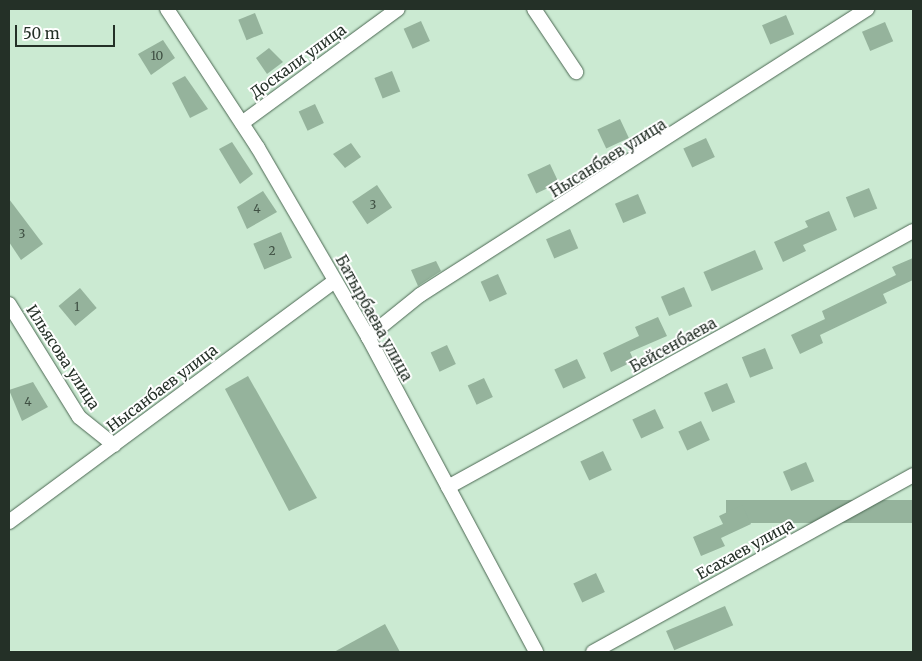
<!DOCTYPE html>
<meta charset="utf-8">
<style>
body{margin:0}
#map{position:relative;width:922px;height:661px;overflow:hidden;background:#cbead2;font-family:Merriweather,serif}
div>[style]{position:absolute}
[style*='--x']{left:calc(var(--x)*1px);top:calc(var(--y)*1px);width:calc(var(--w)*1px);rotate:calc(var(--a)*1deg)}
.building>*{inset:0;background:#95b39c;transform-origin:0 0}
.roads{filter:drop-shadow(0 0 1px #4b6752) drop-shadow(0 0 1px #4b6752)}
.minor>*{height:14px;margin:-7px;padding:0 7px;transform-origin:7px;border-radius:7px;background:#fff}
span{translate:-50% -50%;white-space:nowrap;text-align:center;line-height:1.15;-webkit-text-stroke:4px #fff;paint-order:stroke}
.number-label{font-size:12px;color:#405144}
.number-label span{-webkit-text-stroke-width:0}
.street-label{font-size:15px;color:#243027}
.frame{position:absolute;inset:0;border:10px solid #243027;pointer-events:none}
.scale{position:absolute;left:15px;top:25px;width:100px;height:22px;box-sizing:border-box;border:2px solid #243027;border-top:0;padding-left:6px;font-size:15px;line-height:18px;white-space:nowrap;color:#243027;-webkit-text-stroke:4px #fff;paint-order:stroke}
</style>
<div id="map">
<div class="building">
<div style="left:255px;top:13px;width:22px;height:18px;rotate:68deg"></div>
<div style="left:786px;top:15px;width:21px;height:26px;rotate:67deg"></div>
<div style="left:421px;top:21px;width:22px;height:19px;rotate:66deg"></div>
<div style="left:885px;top:22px;width:21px;height:25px;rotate:67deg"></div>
<div style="clip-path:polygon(163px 40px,175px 58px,151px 75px,138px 54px)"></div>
<div style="clip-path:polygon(269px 48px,283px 62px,267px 74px,256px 58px)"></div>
<div style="left:392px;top:71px;width:22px;height:19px;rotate:68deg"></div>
<div style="clip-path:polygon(185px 76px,208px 109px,190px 118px,172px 83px)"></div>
<div style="left:315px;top:104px;width:21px;height:18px;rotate:65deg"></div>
<div style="left:620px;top:119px;width:21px;height:25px;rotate:65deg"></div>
<div style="left:706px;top:138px;width:21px;height:25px;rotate:65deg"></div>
<div style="clip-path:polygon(232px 142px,253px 174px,240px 184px,219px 149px)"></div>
<div style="clip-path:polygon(351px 143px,361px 157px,345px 168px,333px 154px)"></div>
<div style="left:550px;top:164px;width:21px;height:25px;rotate:65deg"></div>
<div style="left:377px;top:185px;width:27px;height:30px;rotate:56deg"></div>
<div style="left:869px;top:188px;width:22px;height:25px;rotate:68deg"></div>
<div style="clip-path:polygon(263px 191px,277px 212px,247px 229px,237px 207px)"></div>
<div style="left:638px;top:194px;width:21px;height:25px;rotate:67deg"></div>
<div style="clip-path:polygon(9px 199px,43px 244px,21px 260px,9px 242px)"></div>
<div style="clip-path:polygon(829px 211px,837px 230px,803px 245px,806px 251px,783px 262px,774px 242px,808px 227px,805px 221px)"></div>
<div style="left:570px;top:229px;width:21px;height:26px;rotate:67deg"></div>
<div style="left:281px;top:232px;width:28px;height:30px;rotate:67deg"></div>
<div style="left:755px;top:250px;width:21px;height:56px;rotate:67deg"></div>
<div style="clip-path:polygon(913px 258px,913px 280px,883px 294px,887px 303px,820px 335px,823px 343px,800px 354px,791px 335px,825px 319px,822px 311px,896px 275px,892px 267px)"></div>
<div style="clip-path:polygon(436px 261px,441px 271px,418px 286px,411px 270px)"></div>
<div style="left:498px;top:274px;width:22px;height:19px;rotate:66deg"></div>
<div style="left:684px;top:287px;width:21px;height:25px;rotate:67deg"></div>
<div style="left:80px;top:288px;width:26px;height:28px;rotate:50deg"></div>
<div style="clip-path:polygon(658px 317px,667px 336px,630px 352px,634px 361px,611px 372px,603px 353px,639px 336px,635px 327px)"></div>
<div style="left:447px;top:345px;width:21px;height:18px;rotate:65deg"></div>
<div style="left:765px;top:348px;width:22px;height:25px;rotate:68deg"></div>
<div style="left:577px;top:359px;width:21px;height:25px;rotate:65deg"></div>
<div style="clip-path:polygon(248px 376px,317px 498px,289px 511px,225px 389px)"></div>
<div style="left:484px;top:378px;width:21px;height:18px;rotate:65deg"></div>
<div style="clip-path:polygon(33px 382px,48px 407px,22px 421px,9px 390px)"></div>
<div style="left:727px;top:383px;width:21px;height:25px;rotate:67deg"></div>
<div style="left:655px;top:409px;width:21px;height:25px;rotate:65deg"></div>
<div style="left:701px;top:421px;width:21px;height:25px;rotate:65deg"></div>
<div style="left:603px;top:451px;width:21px;height:25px;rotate:65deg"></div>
<div style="left:806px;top:462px;width:21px;height:25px;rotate:67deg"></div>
<div style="left:913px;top:500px;width:23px;height:187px;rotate:90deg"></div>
<div style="clip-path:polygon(742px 505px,751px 524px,721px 538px,725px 546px,701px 556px,693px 537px,723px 524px,719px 516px)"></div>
<div style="left:596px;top:573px;width:21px;height:25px;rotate:65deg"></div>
<div style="left:725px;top:606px;width:21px;height:64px;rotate:67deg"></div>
<div style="clip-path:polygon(385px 624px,400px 652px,334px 652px)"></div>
</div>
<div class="roads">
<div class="minor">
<div style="--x:167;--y:9;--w:166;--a:56.8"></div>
<div style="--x:258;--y:148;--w:219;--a:59.8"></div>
<div style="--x:368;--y:337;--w:357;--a:61.9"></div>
<div style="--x:534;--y:9;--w:76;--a:56.3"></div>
<div style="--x:242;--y:123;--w:193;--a:-36.2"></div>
<div style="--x:9;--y:304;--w:133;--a:58.2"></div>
<div style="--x:79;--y:417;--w:45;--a:38.7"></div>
<div style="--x:368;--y:337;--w:67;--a:-38.9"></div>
<div style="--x:420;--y:295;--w:531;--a:-32.61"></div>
<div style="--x:448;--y:487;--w:531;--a:-28.83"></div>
<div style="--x:9;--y:522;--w:405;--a:-36.5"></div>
<div style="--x:593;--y:652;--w:366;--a:-28.9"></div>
</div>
</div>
<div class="number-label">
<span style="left:157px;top:56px">10</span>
<span style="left:373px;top:205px">3</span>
<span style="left:257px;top:209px">4</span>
<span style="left:22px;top:234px">3</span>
<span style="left:272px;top:251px">2</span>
<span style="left:77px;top:307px">1</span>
<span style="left:28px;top:402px">4</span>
</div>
<div class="street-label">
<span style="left:298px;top:61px;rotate:-36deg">Доскали улица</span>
<span style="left:608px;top:158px;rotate:-32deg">Нысанбаев улица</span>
<span style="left:374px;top:318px;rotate:61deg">Батырбаева улица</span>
<span style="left:673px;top:345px;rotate:-29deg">Бейсенбаева</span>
<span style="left:63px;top:357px;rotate:57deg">Ильясова улица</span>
<span style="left:162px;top:388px;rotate:-37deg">Нысанбаев улица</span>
<span style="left:745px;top:549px;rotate:-29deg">Есахаев улица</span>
</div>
<div class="frame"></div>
<div class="scale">50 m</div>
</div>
